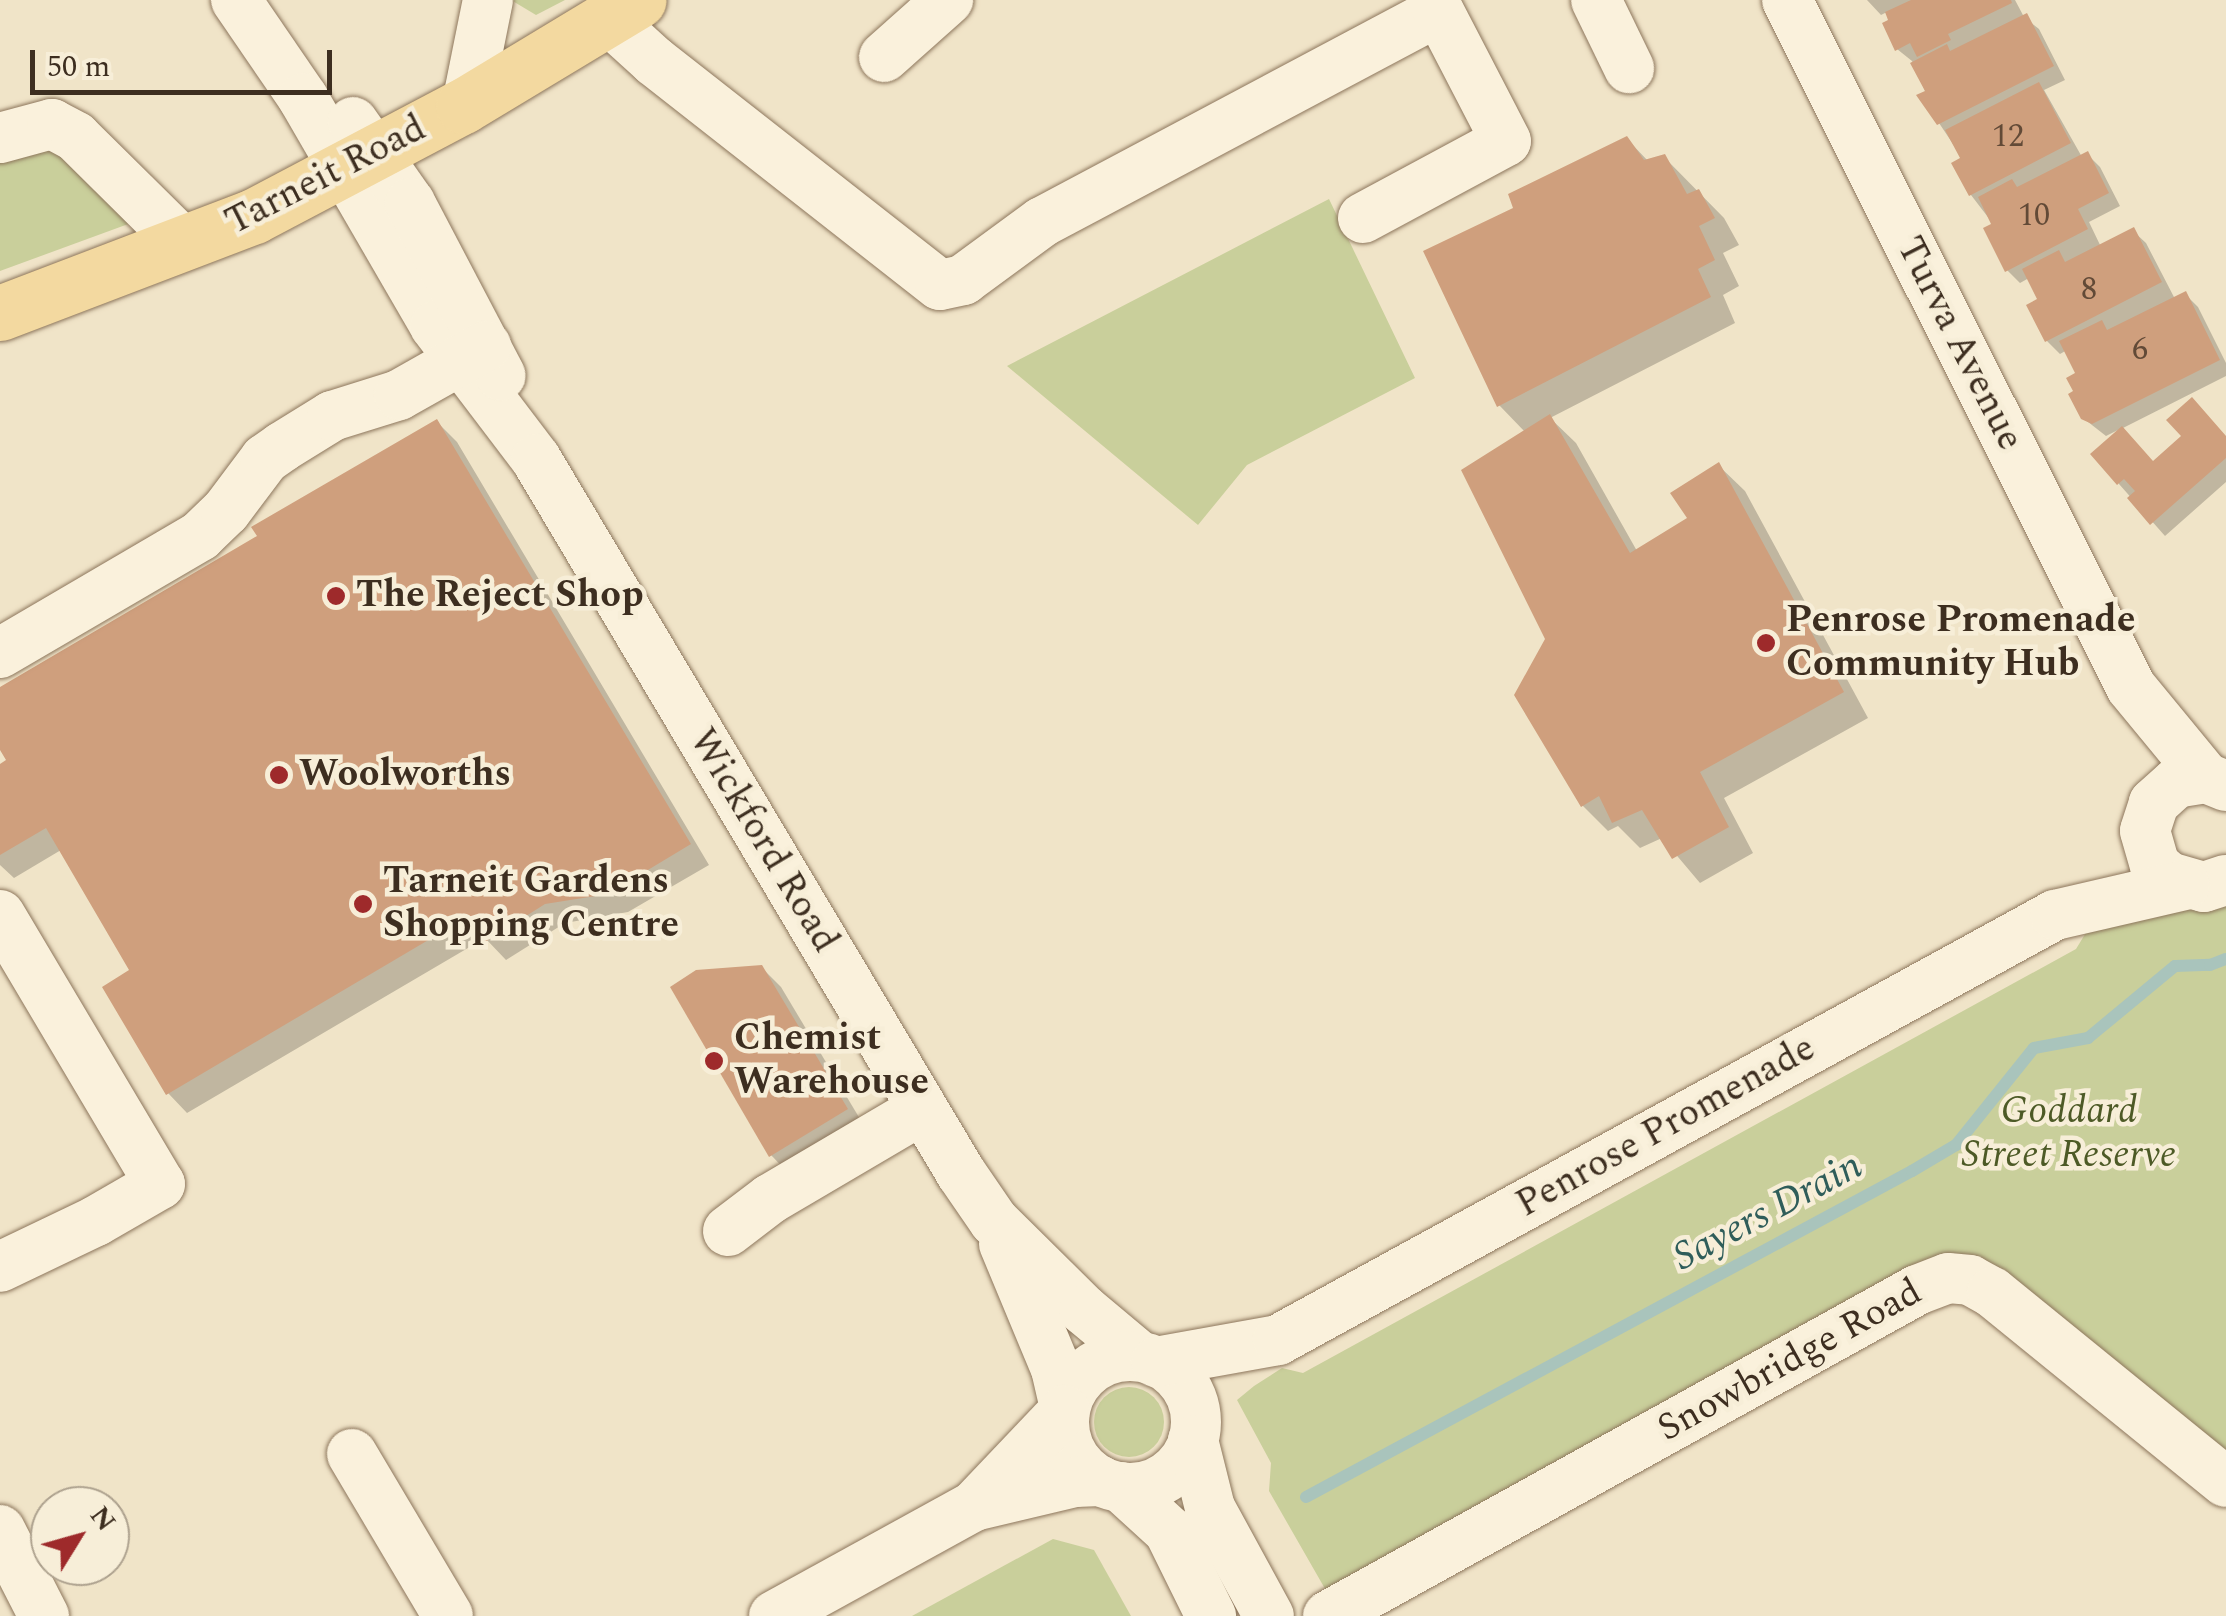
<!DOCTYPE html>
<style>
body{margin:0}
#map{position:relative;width:2226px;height:1616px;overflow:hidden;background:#f0e4c8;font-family:Spectral,serif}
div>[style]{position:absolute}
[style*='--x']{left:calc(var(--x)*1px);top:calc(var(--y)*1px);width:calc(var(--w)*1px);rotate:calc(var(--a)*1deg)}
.green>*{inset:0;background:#c9cf9b}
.round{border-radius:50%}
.shadow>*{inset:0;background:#0003}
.stream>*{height:12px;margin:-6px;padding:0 6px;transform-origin:6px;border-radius:6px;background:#a9c4bc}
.building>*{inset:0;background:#cf9f7d}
.roads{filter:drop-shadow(0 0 2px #8d765c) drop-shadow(0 0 2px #8d765c)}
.minor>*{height:50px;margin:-25px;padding:0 25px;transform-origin:25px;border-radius:25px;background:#faf1dc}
.minor>.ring{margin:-25px;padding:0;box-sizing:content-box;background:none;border:50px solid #faf1dc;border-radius:50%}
.major>*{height:55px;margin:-27.5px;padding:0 27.5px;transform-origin:27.5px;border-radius:27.5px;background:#f3d9a0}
.dots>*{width:28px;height:28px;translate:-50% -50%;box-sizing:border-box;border:5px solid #f7eed8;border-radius:50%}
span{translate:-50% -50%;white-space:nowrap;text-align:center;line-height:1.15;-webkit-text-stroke:9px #f7eed8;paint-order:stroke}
.number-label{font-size:32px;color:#624a37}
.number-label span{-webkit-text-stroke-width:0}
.street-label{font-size:38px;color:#3d2e20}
.poi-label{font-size:38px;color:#3d2e20;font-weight:700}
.left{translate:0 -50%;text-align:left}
.park-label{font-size:38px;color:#4d5a26;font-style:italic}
.water-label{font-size:40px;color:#2f5d5a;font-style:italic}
.north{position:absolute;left:30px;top:1486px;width:100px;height:100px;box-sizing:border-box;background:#f7eed8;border:2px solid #ada18e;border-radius:50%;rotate:53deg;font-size:28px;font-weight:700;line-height:40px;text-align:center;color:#3d2e20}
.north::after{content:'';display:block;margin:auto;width:35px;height:45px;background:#9e2a2b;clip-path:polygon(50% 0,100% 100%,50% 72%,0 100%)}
.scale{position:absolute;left:30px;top:50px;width:302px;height:45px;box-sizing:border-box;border:5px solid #3d2e20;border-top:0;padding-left:12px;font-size:30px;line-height:35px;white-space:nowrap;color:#3d2e20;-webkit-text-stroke:8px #f7eed8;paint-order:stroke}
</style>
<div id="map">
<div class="green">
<div style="clip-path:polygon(511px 0,565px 0,536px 15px)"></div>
<div style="clip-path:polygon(50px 145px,131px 223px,0 271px,0 156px)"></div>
<div style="clip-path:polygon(1329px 199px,1415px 378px,1247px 465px,1198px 525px,1007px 366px)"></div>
<div style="clip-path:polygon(2226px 902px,2226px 1461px,1993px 1272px,1328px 1594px,1269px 1491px,1271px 1463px,1237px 1400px,1254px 1386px,1282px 1368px,1303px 1373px,2076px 949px,2090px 926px)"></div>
<div class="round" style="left:1094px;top:1387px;width:70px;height:70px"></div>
<div style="clip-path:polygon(1053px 1539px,1094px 1550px,1131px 1616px,912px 1616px)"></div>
</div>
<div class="shadow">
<div style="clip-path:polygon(1867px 0,2015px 0,2024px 17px,2039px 29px,2065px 80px,2044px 90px,2082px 157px,2087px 154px,2100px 167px,2120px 206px,2089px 222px,2101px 247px,2133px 231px,2146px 243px,2175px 299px,2185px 294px,2198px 307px,2226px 363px,2226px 376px,2121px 429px,2154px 464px,2226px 438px,2226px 482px,2165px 536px,2119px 484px,2120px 429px,2106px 436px,2083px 418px,2076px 392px,2079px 374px,2067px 350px,2060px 354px,2047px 341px,2041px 300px,2029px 278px,2020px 283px,2007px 270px,1994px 225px,1971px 195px,1963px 159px,1939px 123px,1912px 61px,1897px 49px,1887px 12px,1881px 15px)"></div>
<div style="clip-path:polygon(1627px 139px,1649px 162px,1664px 157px,1724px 218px,1739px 245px,1723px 253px,1739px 286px,1723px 295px,1735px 323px,1550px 418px,1576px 443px,1637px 551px,1690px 518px,1719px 466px,1745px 491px,1868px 718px,1724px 798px,1753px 853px,1700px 883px,1662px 838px,1640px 848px,1618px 826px,1608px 831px,1582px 805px,1547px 639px,1526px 433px,1499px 405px,1517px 210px)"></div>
<div style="clip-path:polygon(437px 422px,457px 442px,709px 865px,628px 912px,565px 923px,506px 960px,485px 938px,187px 1113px,168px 1093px,133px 971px,61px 850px,14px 878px,0 865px,0 767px,9px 761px,0 745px,0 690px,260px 537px)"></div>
<div style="clip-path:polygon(761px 967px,781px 987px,866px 1129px,790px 1175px,771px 1155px)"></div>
</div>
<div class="stream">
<div style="--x:1306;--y:1497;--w:688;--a:-28.28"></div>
<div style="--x:1912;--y:1171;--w:51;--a:-30.6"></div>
<div style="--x:1956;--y:1145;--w:124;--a:-51.2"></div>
<div style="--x:2034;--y:1048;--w:55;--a:-10.5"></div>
<div style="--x:2088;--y:1038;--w:113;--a:-39.6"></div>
<div style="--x:2175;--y:966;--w:35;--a:-2"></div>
<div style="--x:2210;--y:965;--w:17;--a:-21"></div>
</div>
<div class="building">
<div style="clip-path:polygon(1911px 0,2011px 0,2012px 3px,1948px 34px,1951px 40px,1917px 57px,1910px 43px,1895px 51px,1882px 23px,1888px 20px,1885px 12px)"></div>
<div style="clip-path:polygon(2027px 13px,2054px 66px,1937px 125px,1916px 95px,1925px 91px,1910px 63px,1947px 44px,1950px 51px)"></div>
<div style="clip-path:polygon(2039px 82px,2071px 143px,1969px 196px,1951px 163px,1960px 158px,1945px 130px)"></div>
<div style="clip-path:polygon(1627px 136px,1644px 160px,1665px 154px,1687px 194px,1699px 189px,1715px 218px,1699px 226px,1715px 260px,1698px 269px,1711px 297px,1497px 407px,1423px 251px,1513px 208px,1508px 194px)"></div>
<div style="clip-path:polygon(2088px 151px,2109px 193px,2078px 209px,2088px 229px,2005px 272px,1983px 228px,1991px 224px,1978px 197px,2012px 179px,2017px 187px)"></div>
<div style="clip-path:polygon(2134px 227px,2162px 282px,2045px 342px,2026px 305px,2037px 299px,2022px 269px,2059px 250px,2065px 262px)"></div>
<div style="clip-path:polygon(2186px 291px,2220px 360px,2092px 424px,2081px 419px,2068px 394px,2073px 391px,2066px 378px,2075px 373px,2059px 341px,2102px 320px,2107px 330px)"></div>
<div style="clip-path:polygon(2192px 397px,2226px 436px,2226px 458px,2150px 525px,2127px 498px,2135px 491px,2124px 479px,2117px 485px,2090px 454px,2122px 426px,2153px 461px,2181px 436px,2166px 420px)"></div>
<div style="clip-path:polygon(1550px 414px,1630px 553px,1687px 518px,1670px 493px,1719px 462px,1844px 692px,1700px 772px,1729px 827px,1672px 859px,1642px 810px,1612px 823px,1599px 796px,1581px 807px,1514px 695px,1545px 639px,1461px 470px)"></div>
<div style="clip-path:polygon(437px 419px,691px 844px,608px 894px,545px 904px,485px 942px,469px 916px,166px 1095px,102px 987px,129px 970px,46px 828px,0 855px,0 764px,6px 760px,0 750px,0 687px,257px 536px,251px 527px)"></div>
<div style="clip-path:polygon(762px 965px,848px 1109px,769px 1157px,670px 987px,696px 970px)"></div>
</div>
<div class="roads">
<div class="minor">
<div style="--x:236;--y:0;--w:119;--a:55.6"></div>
<div style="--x:303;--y:98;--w:263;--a:59.9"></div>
<div style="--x:435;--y:326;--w:167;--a:52.8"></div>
<div style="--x:536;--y:459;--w:831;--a:59.24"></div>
<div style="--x:961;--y:1173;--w:58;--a:55.5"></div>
<div style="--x:994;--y:1221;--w:127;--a:44.7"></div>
<div style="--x:1084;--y:1310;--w:72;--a:39.9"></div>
<div style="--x:1596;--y:0;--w:76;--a:64.1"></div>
<div style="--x:1787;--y:0;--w:768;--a:63.4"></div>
<div style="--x:2131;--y:687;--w:118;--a:50.5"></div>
<div style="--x:609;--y:20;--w:61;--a:42.3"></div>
<div style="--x:654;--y:61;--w:363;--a:38.1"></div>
<div style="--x:940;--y:285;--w:24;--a:-12"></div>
<div style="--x:963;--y:280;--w:98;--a:-36.3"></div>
<div style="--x:1042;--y:222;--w:449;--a:-28"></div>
<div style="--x:884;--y:57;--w:86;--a:-41.7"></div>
<div style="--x:467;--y:104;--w:106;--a:-78.6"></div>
<div style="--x:353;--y:122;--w:99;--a:54.9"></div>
<div style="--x:410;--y:203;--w:195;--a:62.3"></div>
<div style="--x:0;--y:138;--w:54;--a:-15.1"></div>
<div style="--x:52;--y:124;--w:27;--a:28"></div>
<div style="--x:76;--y:137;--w:153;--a:44.7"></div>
<div style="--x:1363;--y:218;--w:162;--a:-28.3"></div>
<div style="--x:1506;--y:141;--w:159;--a:-117.4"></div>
<div style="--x:0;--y:653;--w:232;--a:-30.3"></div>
<div style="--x:200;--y:536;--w:36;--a:-44"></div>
<div style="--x:226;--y:511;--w:65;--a:-53.1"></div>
<div style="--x:265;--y:459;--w:21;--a:-35"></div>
<div style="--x:282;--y:447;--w:59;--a:-31.8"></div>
<div style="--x:332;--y:416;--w:70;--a:-17.4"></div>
<div style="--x:399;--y:395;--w:100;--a:-29.4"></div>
<div style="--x:2226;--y:786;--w:22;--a:-158"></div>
<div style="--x:2206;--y:778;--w:30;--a:171"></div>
<div style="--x:2176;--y:783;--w:30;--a:138"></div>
<div style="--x:2154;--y:803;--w:29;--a:108"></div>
<div style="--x:2145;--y:831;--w:35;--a:74"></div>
<div style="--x:2155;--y:865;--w:18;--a:41"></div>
<div style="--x:2169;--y:877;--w:36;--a:16"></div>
<div style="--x:2204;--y:887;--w:23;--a:-18"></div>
<div style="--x:0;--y:915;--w:313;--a:59.3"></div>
<div style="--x:160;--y:1184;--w:74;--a:150"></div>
<div style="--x:96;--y:1221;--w:106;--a:154.4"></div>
<div style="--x:728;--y:1231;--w:53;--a:-37.3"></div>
<div style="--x:770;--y:1199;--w:175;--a:-30.5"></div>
<div style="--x:1004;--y:1244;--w:135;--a:67.4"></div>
<div style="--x:1056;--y:1369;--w:40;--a:77"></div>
<div class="ring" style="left:1064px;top:1356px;width:82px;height:82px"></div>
<div style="--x:1156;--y:1362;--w:124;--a:-10.2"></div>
<div style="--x:1278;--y:1340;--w:886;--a:-28.68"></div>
<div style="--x:2055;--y:915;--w:133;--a:-13"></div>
<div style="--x:1193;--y:1440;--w:70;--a:76"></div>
<div style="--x:1210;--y:1508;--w:123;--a:61.4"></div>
<div style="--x:352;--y:1454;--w:188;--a:59.3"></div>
<div style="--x:1121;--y:1487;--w:65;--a:42.5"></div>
<div style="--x:1169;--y:1531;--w:95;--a:63.7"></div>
<div style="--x:974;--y:1506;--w:132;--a:-46.5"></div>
<div style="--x:0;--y:1530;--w:97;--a:62.9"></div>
<div style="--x:774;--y:1616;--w:228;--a:-28.8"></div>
<div style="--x:974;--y:1506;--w:104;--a:-13.4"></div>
<div style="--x:1075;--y:1482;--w:26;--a:-2"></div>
<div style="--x:1328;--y:1616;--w:673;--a:-28.96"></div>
<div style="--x:1917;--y:1290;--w:33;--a:-21"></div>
<div style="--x:1948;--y:1278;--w:22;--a:5"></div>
<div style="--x:1970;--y:1280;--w:25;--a:29"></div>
<div style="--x:1992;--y:1292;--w:301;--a:39.1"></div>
</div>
<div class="major">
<div style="--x:0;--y:313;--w:272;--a:-20.9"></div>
<div style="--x:254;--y:216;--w:236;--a:-27.8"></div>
<div style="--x:463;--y:106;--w:205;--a:-31.1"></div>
</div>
</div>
<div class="dots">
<div style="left:336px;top:596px;background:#9e2a2b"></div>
<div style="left:1766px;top:643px;background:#9e2a2b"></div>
<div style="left:279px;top:775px;background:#9e2a2b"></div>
<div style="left:363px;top:904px;background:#9e2a2b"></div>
<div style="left:714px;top:1061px;background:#9e2a2b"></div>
</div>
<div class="number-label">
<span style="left:2008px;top:137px">12</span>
<span style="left:2034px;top:216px">10</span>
<span style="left:2089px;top:290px">8</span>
<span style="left:2140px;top:350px">6</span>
</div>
<div class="street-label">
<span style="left:326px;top:176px;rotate:-27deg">Tarneit Road</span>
<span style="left:1959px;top:344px;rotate:63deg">Turva Avenue</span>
<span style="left:763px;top:841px;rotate:59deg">Wickford Road</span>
<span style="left:1666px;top:1127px;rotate:-29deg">Penrose Promenade</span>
<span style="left:1790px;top:1361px;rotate:-29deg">Snowbridge Road</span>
</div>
<div class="poi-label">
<span class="left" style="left:356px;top:596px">The Reject Shop</span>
<span class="left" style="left:1786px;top:643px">Penrose Promenade<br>Community Hub</span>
<span class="left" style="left:299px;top:775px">Woolworths</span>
<span class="left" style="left:383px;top:904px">Tarneit Gardens<br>Shopping Centre</span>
<span class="left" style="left:734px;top:1061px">Chemist<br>Warehouse</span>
</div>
<div class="park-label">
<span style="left:2069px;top:1134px">Goddard<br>Street Reserve</span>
</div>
<div class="water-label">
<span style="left:1768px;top:1212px;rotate:-28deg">Sayers Drain</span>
</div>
<div class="north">N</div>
<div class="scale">50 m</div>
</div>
